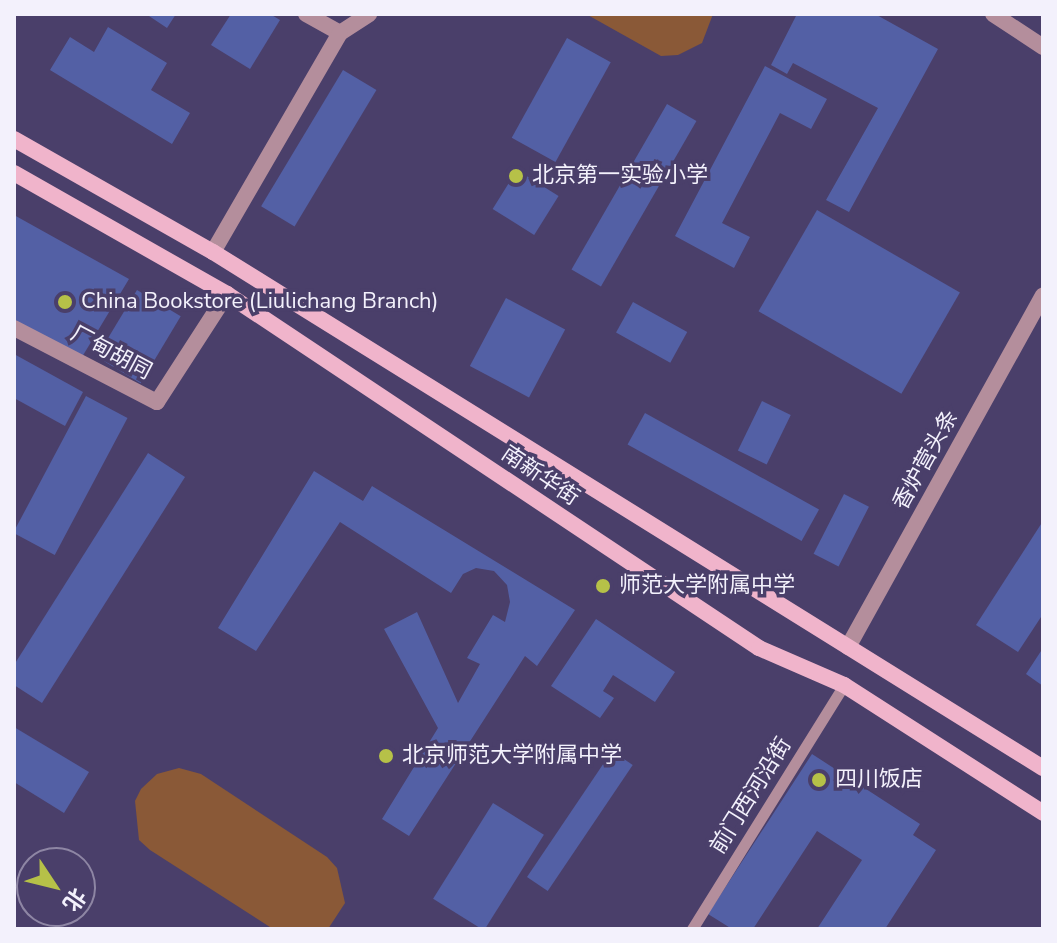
<!DOCTYPE html>
<meta charset="utf-8">
<style>
body{margin:0}
#map{position:relative;width:1057px;height:943px;overflow:hidden;background:#4a3f6a;font-family:"Nunito Sans","Noto Sans SC",sans-serif}
div>[style]{position:absolute}
[style*='--x']{left:calc(var(--x)*1px);top:calc(var(--y)*1px);width:calc(var(--w)*1px);rotate:calc(var(--a)*1deg)}
.green>*{inset:0;background:#8a5937}
.building>*{inset:0;background:#5360a5;transform-origin:0 0}
.service>*{height:11px;margin:-5.5px;padding:0 5.5px;transform-origin:5.5px;border-radius:5.5px;background:#b48e9c}
.minor>*{height:16px;margin:-8px;padding:0 8px;transform-origin:8px;border-radius:8px;background:#b48e9c}
.tertiary>*{height:16px;margin:-8px;padding:0 8px;transform-origin:8px;border-radius:8px;background:#b48e9c}
.secondary>*{height:16px;margin:-8px;padding:0 8px;transform-origin:8px;border-radius:8px;background:#f0b4cb}
.dots>*{width:22px;height:22px;translate:-50% -50%;box-sizing:border-box;border:4px solid #4a3f6a;border-radius:50%}
span{translate:-50% -50%;white-space:nowrap;text-align:center;line-height:1.15;-webkit-text-stroke:7px #4a3f6a;paint-order:stroke}
.poi-label{font-size:22px;color:#f3f1fc}
.left{translate:0 -50%;text-align:left}
.street-label{font-size:22px;color:#f3f1fc}
.frame{position:absolute;inset:0;border:16px solid #f3f1fc;pointer-events:none}
.north{position:absolute;left:16px;top:847px;width:80px;height:80px;box-sizing:border-box;background:#4a3f6a;border:2px solid #8e86a4;border-radius:50%;rotate:125deg;font-size:22px;font-weight:700;line-height:32px;text-align:center;color:#f3f1fc}
.north::after{content:'';display:block;margin:auto;width:28px;height:36px;background:#b6c148;clip-path:polygon(50% 0,100% 100%,50% 72%,0 100%)}
</style>
<div id="map">
<div class="green">
<div style="clip-path:polygon(586px 14px,713px 14px,702px 43px,678px 55px,661px 56px)"></div>
<div style="clip-path:polygon(179px 768px,201px 774px,327px 857px,337px 868px,345px 903px,328px 929px,273px 929px,150px 850px,139px 840px,135px 801px,141px 789px,157px 774px)"></div>
</div>
<div class="building">
<div style="clip-path:polygon(146px 14px,176px 14px,167px 28px)"></div>
<div style="clip-path:polygon(231px 14px,270px 14px,280px 20px,250px 69px,211px 45px)"></div>
<div style="clip-path:polygon(797px 14px,875px 14px,938px 49px,849px 212px,826px 200px,878px 108px,793px 63px,787px 74px,771px 65px)"></div>
<div style="clip-path:polygon(108px 27px,167px 63px,151px 90px,190px 113px,172px 144px,50px 70px,70px 37px,94px 52px)"></div>
<div style="left:567px;top:38px;width:50px;height:114px;rotate:29deg"></div>
<div style="clip-path:polygon(765px 66px,827px 99px,811px 129px,780px 113px,722px 223px,750px 237px,734px 268px,675px 236px)"></div>
<div style="left:343px;top:70px;width:39px;height:159px;rotate:31deg"></div>
<div style="left:667px;top:104px;width:34px;height:191px;rotate:30deg"></div>
<div style="left:517px;top:170px;width:49px;height:46px;rotate:32deg"></div>
<div style="left:817px;top:210px;width:165px;height:117px;rotate:30deg"></div>
<div style="clip-path:polygon(14px 215px,129px 279px,79px 362px,14px 325px)"></div>
<div style="left:137px;top:290px;width:51px;height:78px;rotate:31deg"></div>
<div style="left:506px;top:298px;width:67px;height:77px;rotate:28deg"></div>
<div style="left:633px;top:302px;width:62px;height:35px;rotate:29deg"></div>
<div style="clip-path:polygon(14px 354px,83px 392px,65px 426px,14px 398px)"></div>
<div style="left:86px;top:396px;width:47px;height:155px;rotate:28deg"></div>
<div style="left:762px;top:401px;width:32px;height:55px;rotate:26deg"></div>
<div style="left:645px;top:413px;width:199px;height:36px;rotate:29deg"></div>
<div style="clip-path:polygon(148px 453px,185px 477px,42px 703px,14px 685px,14px 665px)"></div>
<div style="clip-path:polygon(314px 471px,363px 501px,372px 486px,575px 610px,537px 666px,525px 656px,409px 836px,382px 819px,438px 728px,384px 629px,417px 612px,458px 703px,480px 664px,467px 658px,493px 615px,505px 622px,510px 602px,507px 585px,494px 571px,476px 568px,463px 574px,451px 593px,340px 522px,256px 651px,218px 628px)"></div>
<div style="left:844px;top:494px;width:28px;height:67px;rotate:27deg"></div>
<div style="clip-path:polygon(1043px 521px,1043px 614px,1018px 652px,976px 625px)"></div>
<div style="clip-path:polygon(596px 619px,675px 672px,655px 702px,613px 675px,603px 691px,614px 698px,600px 718px,551px 686px)"></div>
<div style="clip-path:polygon(1043px 648px,1043px 686px,1026px 674px)"></div>
<div style="clip-path:polygon(14px 727px,89px 772px,64px 813px,14px 782px)"></div>
<div style="left:612px;top:751px;width:25px;height:152px;rotate:34deg"></div>
<div style="clip-path:polygon(812px 754px,920px 824px,913px 835px,936px 850px,885px 929px,817px 929px,862px 860px,817px 831px,753px 929px,732px 929px,708px 914px)"></div>
<div style="left:493px;top:803px;width:60px;height:113px;rotate:32deg"></div>
</div>
<div class="service">
<div style="--x:692;--y:929;--w:287;--a:-58.1"></div>
</div>
<div class="minor">
<div style="--x:306;--y:14;--w:39;--a:29"></div>
<div style="--x:340;--y:33;--w:35;--a:-33"></div>
<div style="--x:993;--y:14;--w:60;--a:33.4"></div>
<div style="--x:213;--y:252;--w:253;--a:-59.9"></div>
<div style="--x:14;--y:328;--w:161;--a:27.4"></div>
<div style="--x:157;--y:402;--w:129;--a:-57.1"></div>
</div>
<div class="tertiary">
<div style="--x:848;--y:647;--w:402;--a:-61"></div>
</div>
<div class="secondary">
<div style="--x:14;--y:139;--w:229;--a:29.6"></div>
<div style="--x:213;--y:252;--w:977;--a:31.87"></div>
<div style="--x:14;--y:173;--w:245;--a:29.6"></div>
<div style="--x:227;--y:294;--w:639;--a:33.64"></div>
<div style="--x:759;--y:648;--w:93;--a:23.5"></div>
<div style="--x:844;--y:685;--w:237;--a:32.7"></div>
</div>
<div class="dots">
<div style="left:516px;top:176px;background:#b6c148"></div>
<div style="left:65px;top:302px;background:#b6c148"></div>
<div style="left:603px;top:586px;background:#b6c148"></div>
<div style="left:386px;top:756px;background:#b6c148"></div>
<div style="left:819px;top:780px;background:#b6c148"></div>
</div>
<div class="poi-label">
<span class="left" style="left:532px;top:176px">北京第一实验小学</span>
<span class="left" style="left:81px;top:302px">China Bookstore (Liulichang Branch)</span>
<span class="left" style="left:619px;top:586px">师范大学附属中学</span>
<span class="left" style="left:402px;top:756px">北京师范大学附属中学</span>
<span class="left" style="left:835px;top:780px">四川饭店</span>
</div>
<div class="street-label">
<span style="left:111px;top:353px;rotate:28deg">厂甸胡同</span>
<span style="left:926px;top:460px;rotate:-61deg">香炉营头条</span>
<span style="left:540px;top:476px;rotate:34deg">南新华街</span>
<span style="left:751px;top:796px;rotate:-58deg">前门西河沿街</span>
</div>
<div class="frame"></div>
<div class="north">北</div>
</div>
